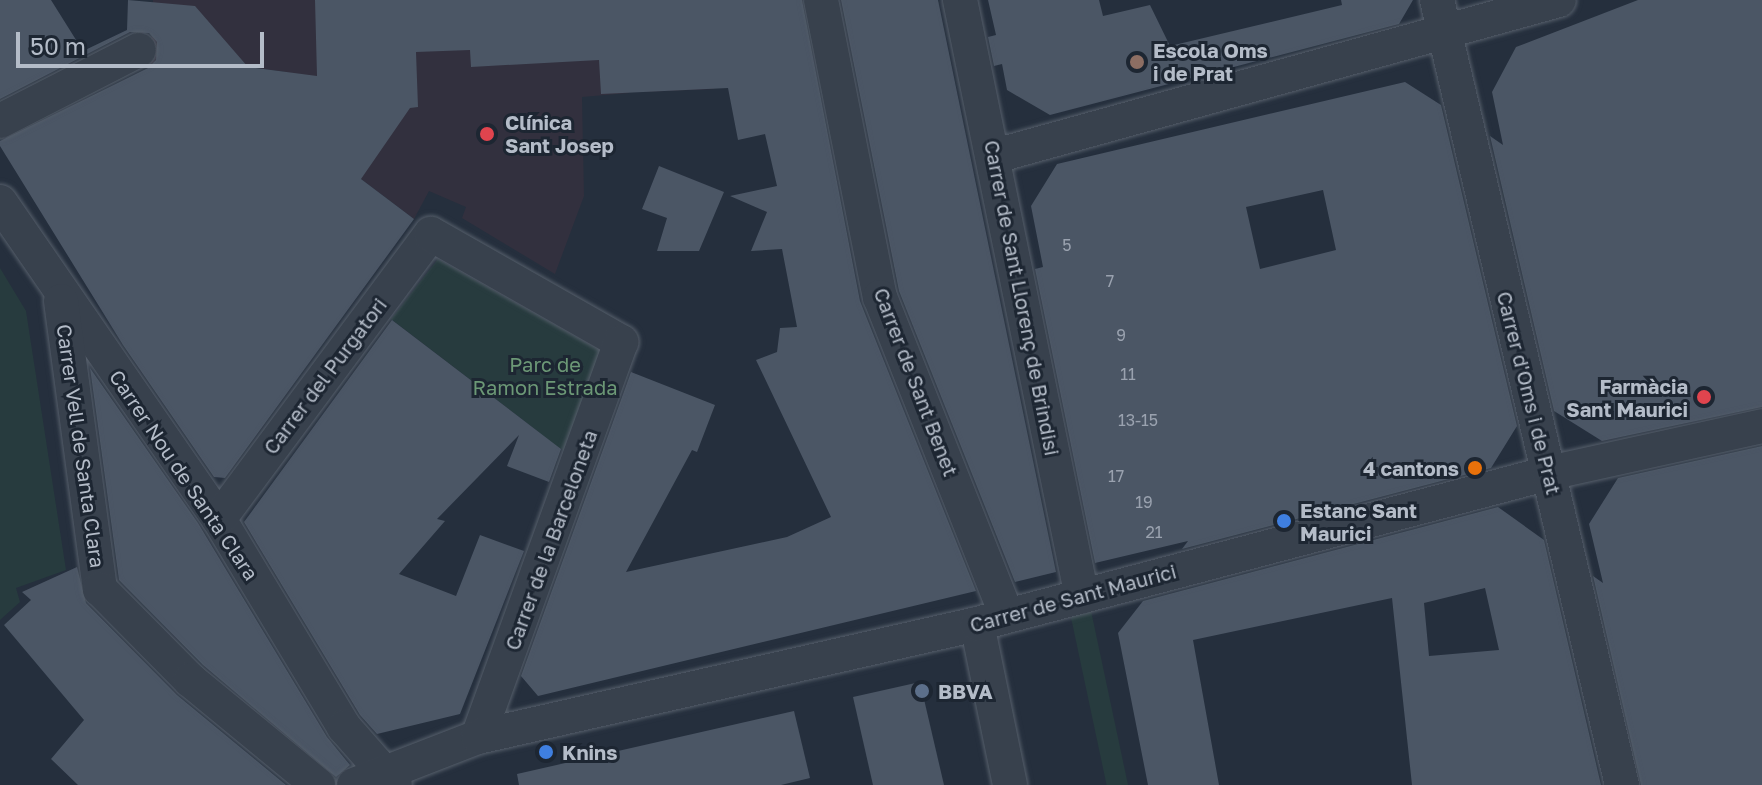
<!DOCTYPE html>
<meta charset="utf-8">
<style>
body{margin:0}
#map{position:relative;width:1762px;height:785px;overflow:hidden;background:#252f3d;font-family:"Golos Text",sans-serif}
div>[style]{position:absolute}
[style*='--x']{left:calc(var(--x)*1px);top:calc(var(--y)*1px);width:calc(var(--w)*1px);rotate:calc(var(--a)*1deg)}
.medical>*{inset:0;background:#32303e}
.green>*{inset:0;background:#273b3e;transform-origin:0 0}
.building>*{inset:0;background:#4b5665}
.roads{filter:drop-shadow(0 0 2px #565f6b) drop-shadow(0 0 2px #565f6b)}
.minor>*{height:34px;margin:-17px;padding:0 17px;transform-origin:17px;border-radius:17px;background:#38414d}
.dots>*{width:22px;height:22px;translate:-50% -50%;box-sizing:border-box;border:4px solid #1d2632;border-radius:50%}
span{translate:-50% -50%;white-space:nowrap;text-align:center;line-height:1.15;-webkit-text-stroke:6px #1d2632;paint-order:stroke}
.number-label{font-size:16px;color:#9aa2af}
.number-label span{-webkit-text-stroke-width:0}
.poi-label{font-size:20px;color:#b4bcc8;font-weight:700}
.left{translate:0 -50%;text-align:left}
.right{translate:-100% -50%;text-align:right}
.street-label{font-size:20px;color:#b4bcc8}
.park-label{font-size:20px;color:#6c9876}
.scale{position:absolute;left:16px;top:32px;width:248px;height:36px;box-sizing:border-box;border:4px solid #b4bcc8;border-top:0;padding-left:10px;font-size:24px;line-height:28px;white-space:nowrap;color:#b4bcc8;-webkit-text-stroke:6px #1d2632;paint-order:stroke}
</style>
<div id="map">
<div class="medical">
<div style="clip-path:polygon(153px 0,710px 0,714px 89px,641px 92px,640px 86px,628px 87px,629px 93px,582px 97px,584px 196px,555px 274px,462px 218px,466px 207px,429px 191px,414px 219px,361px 179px,301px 77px,286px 72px,248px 67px,245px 110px,147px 147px)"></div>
</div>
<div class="green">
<div style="clip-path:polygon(438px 259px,601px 351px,574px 454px,536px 439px,540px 433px,391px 319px)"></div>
<div style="clip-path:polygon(0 268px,26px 311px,66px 570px,16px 588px,20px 602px,0 620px)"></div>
<div style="left:1090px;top:606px;width:183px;height:21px;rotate:78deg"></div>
</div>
<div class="building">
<div style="clip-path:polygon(0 0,51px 0,83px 51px,127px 30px,128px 0,195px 6px,248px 67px,317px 76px,315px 0,802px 0,860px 301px,976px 591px,538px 696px,521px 676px,631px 372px,715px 405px,697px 452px,692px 450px,626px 572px,787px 537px,831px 517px,756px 360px,777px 352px,780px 328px,797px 327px,782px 249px,751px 251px,767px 212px,730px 196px,777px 186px,765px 134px,738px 140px,728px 88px,601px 94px,599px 60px,471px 67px,470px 50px,416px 52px,418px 107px,410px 108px,361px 179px,414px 219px,225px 478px,214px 477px,123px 345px,0 146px,0 141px,148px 68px,156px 60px,157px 42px,149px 33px,130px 32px,0 99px)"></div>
<div style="clip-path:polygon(841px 0,938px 0,1056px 572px,1015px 582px,899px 291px)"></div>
<div style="clip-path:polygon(988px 0,1099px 0,1103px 16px,1150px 5px,1170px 46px,1342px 5px,1341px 0,1413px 0,1399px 24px,1050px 115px,1007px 90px,1002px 64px,994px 66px,988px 37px,996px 35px)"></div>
<div style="clip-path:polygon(1638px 0,1762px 0,1762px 407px,1602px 441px,1554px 411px,1490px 136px,1503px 145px,1492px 92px,1516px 47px)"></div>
<div style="clip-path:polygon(evenodd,1405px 82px,1441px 105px,1517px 426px,1491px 468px,1182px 549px,1188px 541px,1095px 563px,1035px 269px,1043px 267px,1031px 206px,1057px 164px,1405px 82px,1323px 190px,1336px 250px,1260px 269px,1246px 207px,1323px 190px)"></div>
<div style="clip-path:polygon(659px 166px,724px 192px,699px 251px,657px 251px,667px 218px,642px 209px)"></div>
<div style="clip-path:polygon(392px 320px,561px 449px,549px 482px,507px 466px,519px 435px,437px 519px,445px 521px,399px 574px,456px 596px,480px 535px,524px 551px,460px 714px,377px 734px,360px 715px,244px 522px)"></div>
<div style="clip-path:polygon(90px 368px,198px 523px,327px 737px,350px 765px,336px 777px,203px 665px,119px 580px)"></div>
<div style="clip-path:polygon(1762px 446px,1762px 785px,1641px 785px,1593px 576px,1603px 583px,1589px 524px,1618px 478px)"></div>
<div style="clip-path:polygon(evenodd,1498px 507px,1544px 540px,1601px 785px,1412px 785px,1392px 598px,1193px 640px,1219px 785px,1148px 785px,1118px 633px,1143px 601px,1498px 507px,1485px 588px,1499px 650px,1429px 656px,1424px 603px,1485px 588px)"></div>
<div style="clip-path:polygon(77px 567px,86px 603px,177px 695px,286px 785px,78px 785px,51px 759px,84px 720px,4px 625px,31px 600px,22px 592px)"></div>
<div style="clip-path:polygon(920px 682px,944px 785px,873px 785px,853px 697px)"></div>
<div style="clip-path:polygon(794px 711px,810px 778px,781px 785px,519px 785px,517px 774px)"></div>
</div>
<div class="roads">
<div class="minor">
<div style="--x:821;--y:0;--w:303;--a:78.8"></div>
<div style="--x:880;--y:297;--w:343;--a:68.3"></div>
<div style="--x:960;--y:0;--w:609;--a:78.45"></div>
<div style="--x:1437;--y:0;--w:807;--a:76.74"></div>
<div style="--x:0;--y:121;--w:156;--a:-27.1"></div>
<div style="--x:995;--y:156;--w:585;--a:-15.46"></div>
<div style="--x:0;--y:202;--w:385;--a:55.4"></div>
<div style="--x:219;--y:519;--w:243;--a:59"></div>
<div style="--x:344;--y:727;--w:77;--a:48.7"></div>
<div style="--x:61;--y:301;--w:291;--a:82.3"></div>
<div style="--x:100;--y:589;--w:128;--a:45.3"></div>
<div style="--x:190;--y:680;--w:166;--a:39.4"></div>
<div style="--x:219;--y:519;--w:355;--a:-53.4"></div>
<div style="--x:431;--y:234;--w:219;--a:29.6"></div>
<div style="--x:621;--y:342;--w:420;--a:109.9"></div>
<div style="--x:977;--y:624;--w:164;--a:78.4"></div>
<div style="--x:354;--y:785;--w:133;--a:-21.2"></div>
<div style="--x:478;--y:737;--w:512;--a:-12.76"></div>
<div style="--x:977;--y:624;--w:592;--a:-14.79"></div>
<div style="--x:1549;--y:473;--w:218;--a:-12.4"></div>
</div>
</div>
<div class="dots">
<div style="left:1137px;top:62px;background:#8d6e63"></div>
<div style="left:487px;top:134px;background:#e0444e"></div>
<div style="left:1704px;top:397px;background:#e0444e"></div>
<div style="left:1475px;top:468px;background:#e8710a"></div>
<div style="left:1284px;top:521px;background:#3f7fe0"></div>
<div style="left:922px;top:691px;background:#5c6f8a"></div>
<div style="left:546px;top:752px;background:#3f7fe0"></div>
</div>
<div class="number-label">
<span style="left:1067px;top:245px">5</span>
<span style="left:1110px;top:281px">7</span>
<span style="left:1121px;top:335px">9</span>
<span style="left:1128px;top:374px">11</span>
<span style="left:1138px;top:420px">13-15</span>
<span style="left:1116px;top:476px">17</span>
<span style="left:1144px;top:502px">19</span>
<span style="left:1154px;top:532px">21</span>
</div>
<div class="poi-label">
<span class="left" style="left:1153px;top:62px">Escola Oms<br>i de Prat</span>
<span class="left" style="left:505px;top:134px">Clínica<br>Sant Josep</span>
<span class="right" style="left:1688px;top:398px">Farmàcia<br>Sant Maurici</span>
<span class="right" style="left:1459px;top:468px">4 cantons</span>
<span class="left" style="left:1300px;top:522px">Estanc Sant<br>Maurici</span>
<span class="left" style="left:938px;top:691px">BBVA</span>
<span class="left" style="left:562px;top:752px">Knins</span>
</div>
<div class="street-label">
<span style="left:1022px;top:298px;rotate:79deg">Carrer de Sant Llorenç de Brindisi</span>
<span style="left:325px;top:376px;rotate:-53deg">Carrer del Purgatori</span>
<span style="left:916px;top:382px;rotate:69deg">Carrer de Sant Benet</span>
<span style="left:1529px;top:393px;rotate:76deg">Carrer d'Oms i de Prat</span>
<span style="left:81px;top:446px;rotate:82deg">Carrer Vell de Santa Clara</span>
<span style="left:184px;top:475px;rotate:56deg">Carrer Nou de Santa Clara</span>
<span style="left:551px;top:540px;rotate:-70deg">Carrer de la Barceloneta</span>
<span style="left:1073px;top:598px;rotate:-15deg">Carrer de Sant Maurici</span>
</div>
<div class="park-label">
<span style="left:545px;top:376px">Parc de<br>Ramon Estrada</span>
</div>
<div class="scale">50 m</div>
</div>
